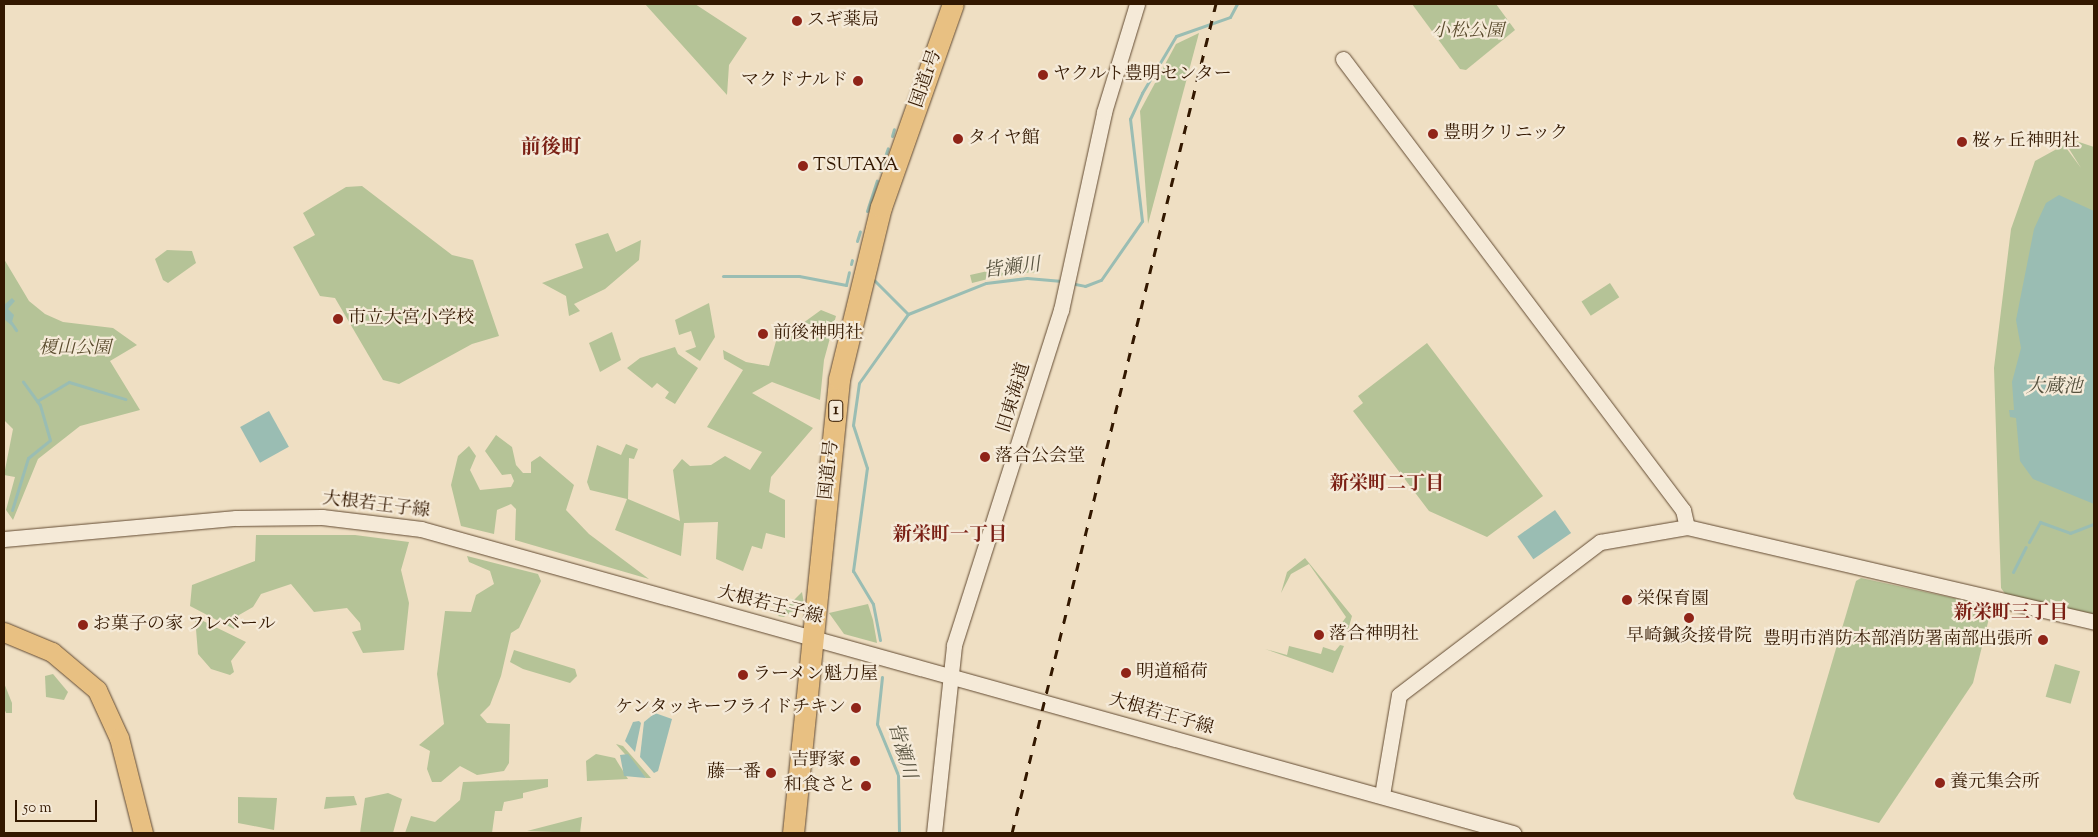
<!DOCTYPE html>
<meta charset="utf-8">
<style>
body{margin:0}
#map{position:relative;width:2098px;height:837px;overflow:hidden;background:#efdfc3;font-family:"Sorts Mill Goudy","Noto Serif JP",serif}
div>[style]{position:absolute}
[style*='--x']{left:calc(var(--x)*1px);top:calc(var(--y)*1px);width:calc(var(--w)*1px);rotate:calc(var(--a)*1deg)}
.green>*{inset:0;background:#b5c397;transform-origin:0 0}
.water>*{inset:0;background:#9abdb3;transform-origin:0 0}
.stream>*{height:3px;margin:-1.5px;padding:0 1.5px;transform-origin:1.5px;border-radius:1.5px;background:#9abdb3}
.roads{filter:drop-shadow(0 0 1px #624a31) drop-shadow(0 0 1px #624a31)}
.minor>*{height:15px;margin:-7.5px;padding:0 7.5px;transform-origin:7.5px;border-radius:7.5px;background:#f5ead8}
.major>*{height:19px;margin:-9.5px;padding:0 9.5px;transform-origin:9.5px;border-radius:9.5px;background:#e8c082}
.highway>*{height:21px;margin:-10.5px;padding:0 10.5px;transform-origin:10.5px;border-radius:10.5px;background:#e8c082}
.rail>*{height:3px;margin-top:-1.5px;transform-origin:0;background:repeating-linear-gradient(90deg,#331800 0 9px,transparent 0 18px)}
.dots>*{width:14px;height:14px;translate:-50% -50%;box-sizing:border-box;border:2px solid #f5ead8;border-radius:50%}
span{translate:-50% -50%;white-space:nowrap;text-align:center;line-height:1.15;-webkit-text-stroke:4.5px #f5ead8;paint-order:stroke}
.shield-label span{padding:1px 4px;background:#f5ead8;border:1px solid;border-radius:4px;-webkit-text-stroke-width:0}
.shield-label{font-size:16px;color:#331800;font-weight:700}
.poi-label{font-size:18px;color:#331800}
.left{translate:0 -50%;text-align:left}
.right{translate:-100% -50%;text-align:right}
.park-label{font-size:18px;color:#5a4b2d;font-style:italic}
.street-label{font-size:18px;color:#331800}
.water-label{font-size:19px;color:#57523f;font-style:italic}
.neighbourhood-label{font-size:19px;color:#7a1f14;font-weight:700}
.quarter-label{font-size:20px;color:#7a1f14;font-weight:700}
.frame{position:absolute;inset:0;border:5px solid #331800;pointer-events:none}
.scale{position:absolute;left:15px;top:800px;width:82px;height:22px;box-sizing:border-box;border:2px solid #331800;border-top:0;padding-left:6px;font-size:15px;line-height:18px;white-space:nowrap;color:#331800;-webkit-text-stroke:4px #f5ead8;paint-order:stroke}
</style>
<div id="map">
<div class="green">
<div style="clip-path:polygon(645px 4px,695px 4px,747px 38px,729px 65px,727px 95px)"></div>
<div style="clip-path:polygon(1412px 4px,1496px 4px,1515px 30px,1466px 70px,1460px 69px)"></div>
<div style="clip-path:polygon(1199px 33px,1148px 224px,1140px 111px,1176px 44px)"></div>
<div style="clip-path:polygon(2073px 140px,2094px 147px,2094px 614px,2006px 595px,2001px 588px,1994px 368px,2011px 229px,2035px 161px,2064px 145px,2081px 168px,2066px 144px)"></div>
<div style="clip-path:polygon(362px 186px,452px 255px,473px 260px,499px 336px,472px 344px,399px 384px,383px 380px,335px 298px,320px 296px,293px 247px,315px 235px,303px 213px,346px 187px)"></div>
<div style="clip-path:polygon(608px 233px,616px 252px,641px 240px,639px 260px,605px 289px,574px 304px,580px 311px,569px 316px,566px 296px,542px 283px,583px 268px,575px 244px)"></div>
<div style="clip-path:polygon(167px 250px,192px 251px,196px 263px,168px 283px,163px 280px,155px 259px)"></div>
<div style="clip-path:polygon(4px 259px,29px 301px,45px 314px,63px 322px,113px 328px,137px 345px,110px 361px,140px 410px,80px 426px,38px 459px,13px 520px,6px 510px,15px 477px,4px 475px,13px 429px,4px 420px)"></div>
<div style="clip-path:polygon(1041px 259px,1040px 272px,1008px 274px,972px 283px,970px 275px)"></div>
<div style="left:1610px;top:283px;width:17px;height:34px;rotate:57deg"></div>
<div style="clip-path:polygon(709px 303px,715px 337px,700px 361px,685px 351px,696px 347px,691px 331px,679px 335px,675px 320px)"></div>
<div style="clip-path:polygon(821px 310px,836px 316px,824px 360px,820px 400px,772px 382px,752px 393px,813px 428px,771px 477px,769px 492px,785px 500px,785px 538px,766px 533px,762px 549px,752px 546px,743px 571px,716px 559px,718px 522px,684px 523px,681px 556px,615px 530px,627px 499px,590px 490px,587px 482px,597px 445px,621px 455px,626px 444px,638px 449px,634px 459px,629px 458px,628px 499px,680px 521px,673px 470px,682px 459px,690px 466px,711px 465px,725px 456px,750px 470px,762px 452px,707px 427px,743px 370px,724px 359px,723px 350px,746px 362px,769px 366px,778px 334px,792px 331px)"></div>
<div style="clip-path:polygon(612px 332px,621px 360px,600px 372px,589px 343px)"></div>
<div style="clip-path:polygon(1427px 343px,1543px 496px,1487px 537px,1429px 511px,1353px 411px,1363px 403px,1358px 396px)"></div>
<div style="clip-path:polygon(675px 347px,678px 354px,698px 368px,675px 404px,665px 398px,669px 392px,657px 383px,652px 388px,627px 368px,640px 358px)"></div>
<div style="clip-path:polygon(496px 435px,512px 447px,516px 465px,523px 473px,531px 473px,531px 462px,540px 456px,574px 485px,566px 510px,589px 534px,649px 579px,515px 540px,516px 509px,511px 504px,497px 510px,494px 534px,461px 526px,451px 485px,458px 456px,469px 446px,476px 456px,470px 470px,480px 490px,511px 487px,514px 481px,511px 474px,502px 475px,485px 451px)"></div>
<div style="clip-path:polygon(256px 535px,355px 535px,409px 542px,401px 570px,409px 603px,404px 650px,363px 653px,352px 632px,361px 630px,360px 623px,347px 608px,314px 612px,291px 584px,261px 594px,253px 607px,239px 615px,234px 629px,190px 606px,192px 585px,255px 561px)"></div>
<div style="clip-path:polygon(467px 556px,538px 574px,541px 581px,519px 628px,511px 633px,501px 676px,490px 705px,480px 715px,487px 723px,510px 724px,509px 763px,504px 771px,477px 775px,460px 766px,441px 782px,432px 782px,427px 769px,430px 751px,419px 745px,444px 724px,437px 674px,445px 611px,471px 612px,476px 595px,494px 584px,490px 571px,469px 562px)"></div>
<div style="clip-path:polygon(1305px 558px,1352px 616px,1346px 637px,1334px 634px,1346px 617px,1309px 564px,1291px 574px,1281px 593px,1287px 572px)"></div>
<div style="clip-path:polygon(1861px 578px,1986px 605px,1990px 614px,1973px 683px,1879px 823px,1796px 799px,1793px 794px,1856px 581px)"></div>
<div style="clip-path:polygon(802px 592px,804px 604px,784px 617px,778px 616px)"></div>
<div style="clip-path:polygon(868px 604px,873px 620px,877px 643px,844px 634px,829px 613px)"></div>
<div style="clip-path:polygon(195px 617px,246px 642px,231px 661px,234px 672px,230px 675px,211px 669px,198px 654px)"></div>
<div style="clip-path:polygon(1340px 645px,1344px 646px,1333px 673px,1265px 649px,1287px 655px,1289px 646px,1321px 654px,1323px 647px,1335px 651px)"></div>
<div style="clip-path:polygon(514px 650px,575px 669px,577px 676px,570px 683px,523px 669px,510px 662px)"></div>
<div style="left:2055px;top:664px;width:26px;height:34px;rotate:16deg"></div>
<div style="clip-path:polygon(53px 674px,68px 692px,64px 700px,46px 697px,45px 676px)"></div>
<div style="clip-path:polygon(4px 683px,12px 703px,12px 713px,6px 713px,4px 708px)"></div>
<div style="clip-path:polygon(616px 744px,623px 746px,651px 778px,646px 778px)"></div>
<div style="clip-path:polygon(596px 754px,615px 758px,628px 779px,587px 781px,586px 761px)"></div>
<div style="clip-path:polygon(548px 779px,548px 787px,523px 793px,523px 798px,504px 802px,502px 811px,495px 811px,492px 833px,405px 833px,411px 816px,435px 822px,460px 800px,463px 782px)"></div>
<div style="clip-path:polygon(388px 793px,402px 799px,393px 833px,360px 833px,365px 798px)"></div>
<div style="clip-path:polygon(238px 797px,277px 798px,274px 830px,238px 823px)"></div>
<div style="clip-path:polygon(326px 797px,354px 796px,357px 805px,324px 809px)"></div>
<div style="clip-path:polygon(582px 817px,580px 833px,527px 831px,581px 817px)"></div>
</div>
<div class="water">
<div style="clip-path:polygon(2059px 195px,2094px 211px,2094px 504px,2033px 479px,2020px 461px,2016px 418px,2010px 417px,2009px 410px,2014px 410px,2012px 382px,2021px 348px,2016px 320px,2034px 229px,2046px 203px)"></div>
<div style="clip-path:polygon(12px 298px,15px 301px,8px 309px,14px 315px,11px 325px,4px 319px,4px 305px)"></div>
<div style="left:269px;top:411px;width:41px;height:33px;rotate:61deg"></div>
<div style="left:1555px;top:510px;width:28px;height:46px;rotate:55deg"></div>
<div style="clip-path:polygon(655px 713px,672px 719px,658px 771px,654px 773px,640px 757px,644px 722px)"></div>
<div style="clip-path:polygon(639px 721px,641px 723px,635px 752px,625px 741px,633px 722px)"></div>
<div style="clip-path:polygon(628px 754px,646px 778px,624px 776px,620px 755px)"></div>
</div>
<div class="stream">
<div style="--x:892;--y:136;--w:7;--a:-74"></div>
<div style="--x:880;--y:171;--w:24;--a:-71"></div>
<div style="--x:867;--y:211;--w:32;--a:-72"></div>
<div style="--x:857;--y:241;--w:10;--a:-73"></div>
<div style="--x:851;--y:264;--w:4;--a:-76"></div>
<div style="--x:723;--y:276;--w:76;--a:0"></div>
<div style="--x:799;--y:276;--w:48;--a:10.8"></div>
<div style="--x:846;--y:285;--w:13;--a:-77"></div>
<div style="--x:874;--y:280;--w:48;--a:45"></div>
<div style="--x:1070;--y:283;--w:15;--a:11"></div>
<div style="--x:1085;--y:286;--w:17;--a:-21"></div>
<div style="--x:1101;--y:280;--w:72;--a:-55.2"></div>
<div style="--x:1142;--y:221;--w:103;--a:-96.7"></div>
<div style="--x:1130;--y:119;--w:29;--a:-65"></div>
<div style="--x:1142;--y:93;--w:66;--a:-59.2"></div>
<div style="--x:1176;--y:36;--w:57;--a:-19.4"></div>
<div style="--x:1230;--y:17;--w:15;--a:-62"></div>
<div style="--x:10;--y:321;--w:11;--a:56"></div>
<div style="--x:37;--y:401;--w:37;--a:-31"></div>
<div style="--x:69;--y:382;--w:59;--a:16.9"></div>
<div style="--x:12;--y:510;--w:54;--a:-72.9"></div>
<div style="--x:28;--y:458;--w:28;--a:-39"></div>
<div style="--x:50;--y:440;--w:36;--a:-106"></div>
<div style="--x:40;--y:405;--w:29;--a:-126"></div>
<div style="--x:2029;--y:542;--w:23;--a:-61"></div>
<div style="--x:2040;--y:522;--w:32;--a:20"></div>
<div style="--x:2070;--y:533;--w:26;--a:-21"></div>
<div style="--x:2013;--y:572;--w:28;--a:-63"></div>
<div style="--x:880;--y:640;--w:37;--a:-101"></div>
<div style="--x:873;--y:604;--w:39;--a:-121"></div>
<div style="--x:853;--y:571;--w:104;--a:-82.3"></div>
<div style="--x:867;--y:468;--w:45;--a:-108"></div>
<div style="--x:853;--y:425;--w:42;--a:-81.9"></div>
<div style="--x:859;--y:383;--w:85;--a:-54.6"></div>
<div style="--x:908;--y:314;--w:84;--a:-21.7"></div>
<div style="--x:986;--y:283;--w:41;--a:-7"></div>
<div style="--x:1027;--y:278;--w:35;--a:5"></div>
<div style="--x:882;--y:677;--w:47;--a:96.1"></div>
<div style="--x:877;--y:724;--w:55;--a:67.6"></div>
<div style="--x:898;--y:775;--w:58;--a:89"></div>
</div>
<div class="roads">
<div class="minor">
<div style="--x:1343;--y:59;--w:565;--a:52.99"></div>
<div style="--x:1683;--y:510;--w:17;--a:77"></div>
<div style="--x:4;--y:539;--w:233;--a:-5.2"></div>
<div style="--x:236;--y:518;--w:86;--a:-0.7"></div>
<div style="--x:322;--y:517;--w:100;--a:6.9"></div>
<div style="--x:421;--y:529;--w:1134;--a:15.56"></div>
<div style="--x:1382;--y:795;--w:101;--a:-80.4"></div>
<div style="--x:1399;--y:695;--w:253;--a:-37.3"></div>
<div style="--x:1600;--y:542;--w:88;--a:-9.8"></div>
<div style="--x:1687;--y:527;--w:418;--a:13.1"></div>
<div style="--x:934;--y:833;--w:189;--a:-83.9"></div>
<div style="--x:954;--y:645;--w:352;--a:-72.3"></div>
<div style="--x:1061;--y:310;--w:203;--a:-77.7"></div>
<div style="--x:1104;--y:112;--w:113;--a:-73"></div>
</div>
<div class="major">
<div style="--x:4;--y:632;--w:52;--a:22.6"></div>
<div style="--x:52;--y:652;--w:59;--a:40.2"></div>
<div style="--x:97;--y:690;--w:53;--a:65.4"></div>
<div style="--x:119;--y:738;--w:98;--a:75.8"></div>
</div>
<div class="highway">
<div style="--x:793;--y:833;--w:456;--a:-84.2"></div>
<div style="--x:839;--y:379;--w:177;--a:-76.3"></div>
<div style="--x:881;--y:207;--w:215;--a:-70.5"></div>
</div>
</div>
<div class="rail">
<div style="--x:1012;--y:833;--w:854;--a:-76.18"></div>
</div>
<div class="dots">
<div style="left:797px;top:21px;background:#8f2418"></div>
<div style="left:1043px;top:75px;background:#8f2418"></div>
<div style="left:858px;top:81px;background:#8f2418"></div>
<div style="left:1433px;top:134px;background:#8f2418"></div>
<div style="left:958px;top:139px;background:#8f2418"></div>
<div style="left:1962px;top:142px;background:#8f2418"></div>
<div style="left:803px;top:166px;background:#8f2418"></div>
<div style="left:338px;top:319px;background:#8f2418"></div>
<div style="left:763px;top:334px;background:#8f2418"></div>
<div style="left:985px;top:457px;background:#8f2418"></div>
<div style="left:1627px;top:600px;background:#8f2418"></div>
<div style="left:1689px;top:618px;background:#8f2418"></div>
<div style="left:83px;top:625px;background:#8f2418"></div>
<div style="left:1319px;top:635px;background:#8f2418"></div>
<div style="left:2043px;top:640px;background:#8f2418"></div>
<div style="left:1126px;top:673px;background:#8f2418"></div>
<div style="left:743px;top:675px;background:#8f2418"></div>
<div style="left:856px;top:708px;background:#8f2418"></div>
<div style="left:855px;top:761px;background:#8f2418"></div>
<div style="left:771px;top:773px;background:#8f2418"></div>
<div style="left:1940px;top:783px;background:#8f2418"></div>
<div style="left:866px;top:786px;background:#8f2418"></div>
</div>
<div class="shield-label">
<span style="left:836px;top:411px">1</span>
</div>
<div class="poi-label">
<span class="left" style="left:807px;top:21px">スギ薬局</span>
<span class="left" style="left:1053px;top:75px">ヤクルト豊明センター</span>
<span class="right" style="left:848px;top:81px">マクドナルド</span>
<span class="left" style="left:1443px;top:134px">豊明クリニック</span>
<span class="left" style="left:968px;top:139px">タイヤ館</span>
<span class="left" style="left:1972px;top:142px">桜ヶ丘神明社</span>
<span class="left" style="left:813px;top:166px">TSUTAYA</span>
<span class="left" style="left:348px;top:319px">市立大宮小学校</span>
<span class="left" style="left:773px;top:334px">前後神明社</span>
<span class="left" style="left:995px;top:457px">落合公会堂</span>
<span class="left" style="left:1637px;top:600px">栄保育園</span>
<span class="left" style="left:93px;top:625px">お菓子の家 フレベール</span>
<span class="left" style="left:1329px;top:635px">落合神明社</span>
<span style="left:1689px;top:637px">早崎鍼灸接骨院</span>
<span class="right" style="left:2033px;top:640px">豊明市消防本部消防署南部出張所</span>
<span class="left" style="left:1136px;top:673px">明道稲荷</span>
<span class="left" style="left:753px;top:675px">ラーメン魁力屋</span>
<span class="right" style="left:846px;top:708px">ケンタッキーフライドチキン</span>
<span class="right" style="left:845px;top:761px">吉野家</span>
<span class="right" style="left:761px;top:773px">藤一番</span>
<span class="left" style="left:1950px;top:783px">養元集会所</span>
<span class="right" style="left:856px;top:786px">和食さと</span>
</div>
<div class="park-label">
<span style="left:1468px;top:32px">小松公園</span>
<span style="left:75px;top:349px">榎山公園</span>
</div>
<div class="street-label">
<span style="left:927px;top:79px;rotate:-71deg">国道1号</span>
<span style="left:1015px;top:398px;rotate:-73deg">旧東海道</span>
<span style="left:830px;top:470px;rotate:-84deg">国道1号</span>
<span style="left:376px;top:506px;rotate:7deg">大根若王子線</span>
<span style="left:770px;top:606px;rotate:14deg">大根若王子線</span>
<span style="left:1161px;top:715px;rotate:16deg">大根若王子線</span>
</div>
<div class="water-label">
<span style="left:1012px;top:269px;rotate:-7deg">皆瀬川</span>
<span style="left:2054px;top:388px">大蔵池</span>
<span style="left:901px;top:751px;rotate:74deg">皆瀬川</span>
</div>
<div class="neighbourhood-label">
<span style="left:1387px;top:485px">新栄町二丁目</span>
<span style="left:950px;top:536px">新栄町一丁目</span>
<span style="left:2011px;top:614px">新栄町三丁目</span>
</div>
<div class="quarter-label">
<span style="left:551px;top:148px">前後町</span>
</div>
<div class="frame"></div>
<div class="scale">50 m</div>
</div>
